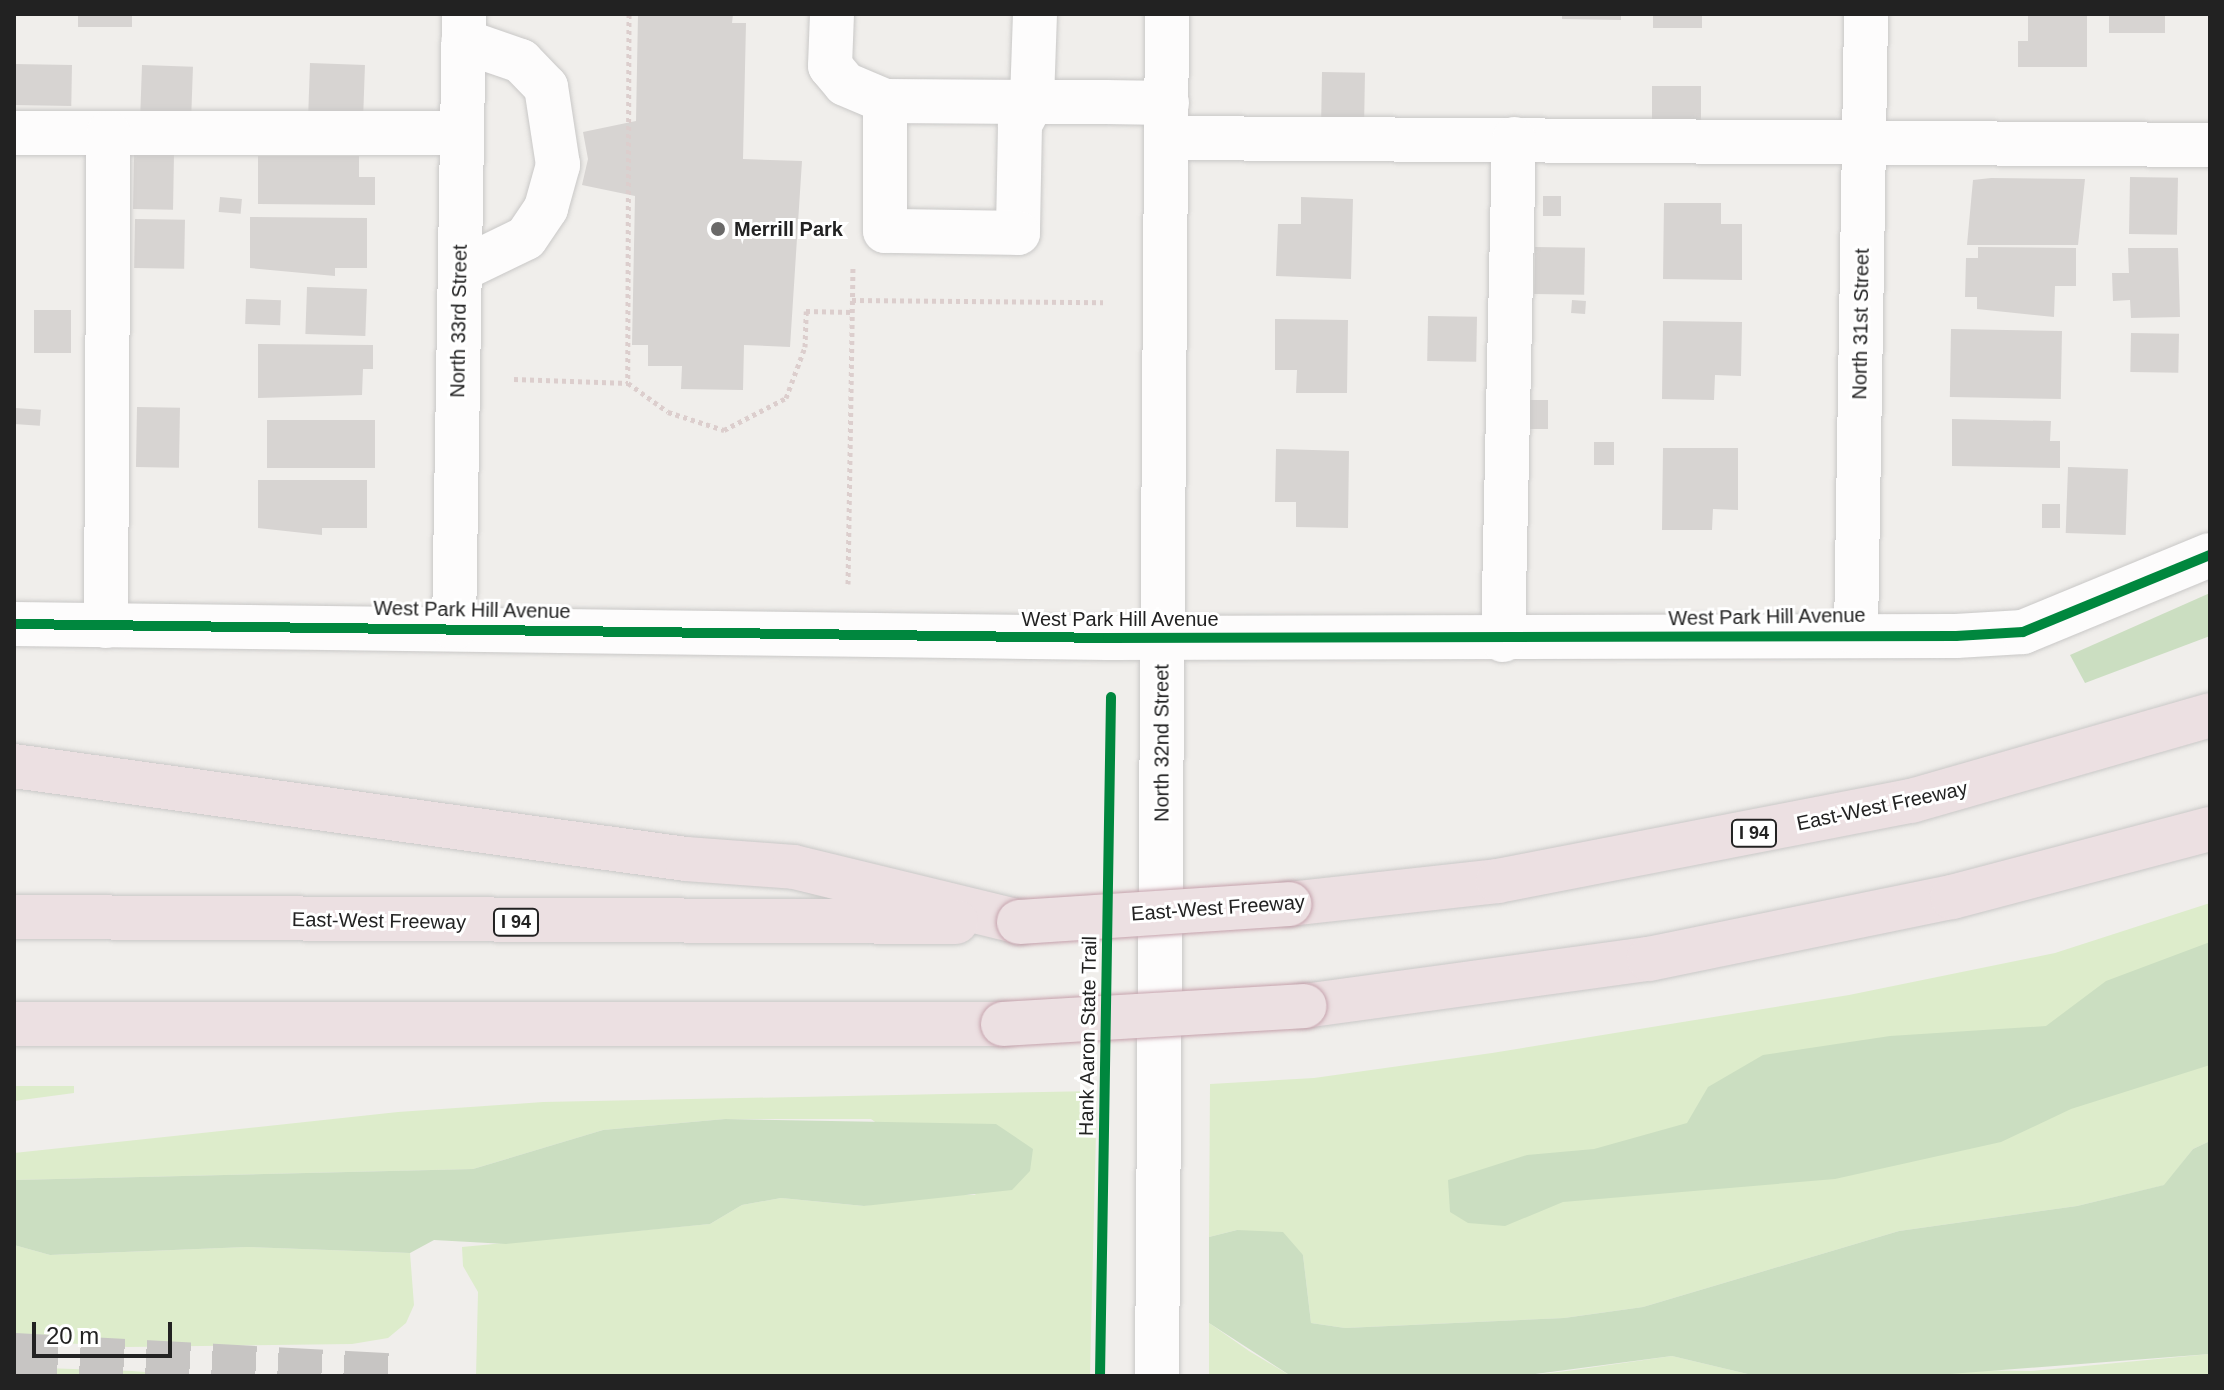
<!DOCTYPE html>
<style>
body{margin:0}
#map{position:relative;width:2224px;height:1390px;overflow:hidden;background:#f0eeeb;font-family:Helvetica,sans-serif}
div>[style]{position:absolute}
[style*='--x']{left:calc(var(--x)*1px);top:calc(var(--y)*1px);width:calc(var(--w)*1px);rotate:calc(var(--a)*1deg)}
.grass>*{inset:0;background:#ddeccb}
.forest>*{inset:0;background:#cbdec1}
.building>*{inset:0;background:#d7d4d2;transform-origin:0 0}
.minor-tunnel>*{height:44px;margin-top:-22px;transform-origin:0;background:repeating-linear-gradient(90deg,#c7c5c3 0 44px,transparent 0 66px)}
.path>*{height:5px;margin-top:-2.5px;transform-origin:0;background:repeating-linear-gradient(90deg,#dccecd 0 4px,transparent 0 8px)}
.roads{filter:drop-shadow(0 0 2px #c9c8c7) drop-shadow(0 0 2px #c9c8c7)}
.minor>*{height:44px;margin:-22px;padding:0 22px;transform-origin:22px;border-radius:22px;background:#fdfcfc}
.highway>*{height:44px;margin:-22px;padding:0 22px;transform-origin:22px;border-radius:22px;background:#ece0e2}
.bridges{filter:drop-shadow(0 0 2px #c5a2ac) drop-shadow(0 0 2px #c5a2ac)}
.highway-bridge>*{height:44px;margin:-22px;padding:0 22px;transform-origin:22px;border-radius:22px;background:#ece0e2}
.cycleway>*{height:10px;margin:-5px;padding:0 5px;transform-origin:5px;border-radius:5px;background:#00873e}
.dots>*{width:22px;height:22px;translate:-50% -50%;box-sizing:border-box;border:4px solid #fff;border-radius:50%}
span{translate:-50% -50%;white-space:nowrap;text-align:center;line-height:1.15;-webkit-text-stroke:6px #fff;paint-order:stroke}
.shield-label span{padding:2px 6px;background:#fff;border:2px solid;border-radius:6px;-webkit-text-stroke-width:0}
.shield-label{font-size:18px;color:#222;font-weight:700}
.poi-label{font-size:20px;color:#222;font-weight:700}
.left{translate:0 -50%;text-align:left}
.street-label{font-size:20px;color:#222}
.frame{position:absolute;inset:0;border:16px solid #222;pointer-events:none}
.scale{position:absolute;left:32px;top:1322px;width:140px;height:36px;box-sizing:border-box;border:4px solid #222;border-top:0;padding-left:10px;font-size:24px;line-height:28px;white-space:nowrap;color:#222;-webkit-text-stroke:6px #fff;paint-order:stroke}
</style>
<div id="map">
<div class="grass">
<div style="clip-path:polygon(2210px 903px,2210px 1141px,2193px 1149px,2165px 1185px,2077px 1206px,1899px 1231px,1643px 1307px,1564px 1318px,1345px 1328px,1311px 1323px,1303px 1255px,1237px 1230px,1209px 1237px,1210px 1084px,1314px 1078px,1492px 1053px,1849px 995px,2055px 953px)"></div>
<div style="clip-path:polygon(14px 1086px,74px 1086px,74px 1093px,14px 1101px)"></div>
<div style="clip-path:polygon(1097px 1091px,1090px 1376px,476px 1376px,478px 1292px,463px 1266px,462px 1247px,710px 1224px,742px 1205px,781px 1198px,864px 1206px,922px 1195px,976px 1195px,871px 1119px,725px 1119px,603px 1130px,473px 1169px,14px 1180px,14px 1153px,398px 1112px,543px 1102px)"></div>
<div style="clip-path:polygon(14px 1245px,50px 1255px,247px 1247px,410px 1253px,414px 1305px,406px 1323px,388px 1338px,352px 1344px,128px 1347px,14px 1340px)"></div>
<div style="clip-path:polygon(1209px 1323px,1249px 1351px,1291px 1376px,1209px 1376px)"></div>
<div style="clip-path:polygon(2210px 1354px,2210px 1376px,1924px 1376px,1955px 1370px,2031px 1371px)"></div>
<div style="clip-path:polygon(1672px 1356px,1756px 1376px,1521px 1376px,1567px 1371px)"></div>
<div style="clip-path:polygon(14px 1367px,132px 1371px,197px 1376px,14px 1376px)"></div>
</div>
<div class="forest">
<div style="clip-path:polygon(2210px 593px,2210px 636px,2085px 683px,2070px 655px)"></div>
<div style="clip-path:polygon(2210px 942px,2210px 1065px,2071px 1109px,2001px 1142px,1835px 1179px,1563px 1202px,1505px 1226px,1468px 1223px,1450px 1212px,1448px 1180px,1527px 1155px,1594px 1149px,1687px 1123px,1708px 1087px,1763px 1055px,1890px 1036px,2046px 1026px,2106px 981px)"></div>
<div style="clip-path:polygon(725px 1119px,996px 1124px,1033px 1149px,1030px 1171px,1012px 1190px,864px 1206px,781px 1198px,742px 1205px,710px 1224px,506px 1244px,434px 1240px,410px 1253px,247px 1247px,50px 1255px,14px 1245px,14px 1180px,473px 1169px,603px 1130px)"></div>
<div style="clip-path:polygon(2210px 1141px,2210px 1354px,1924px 1376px,1756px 1376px,1672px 1356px,1521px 1376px,1291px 1376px,1209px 1323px,1209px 1237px,1237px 1230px,1283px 1232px,1303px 1255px,1311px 1323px,1345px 1328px,1564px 1318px,1643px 1307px,1899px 1231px,2077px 1206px,2164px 1185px,2193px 1149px)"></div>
</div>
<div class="building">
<div style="left:78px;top:14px;width:54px;height:13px"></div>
<div style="clip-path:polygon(638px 14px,733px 14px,732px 23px,746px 23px,743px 159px,802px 161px,790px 347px,744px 345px,743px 390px,681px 389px,682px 366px,648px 366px,648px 345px,632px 345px,635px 196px,582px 185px,588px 159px,583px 132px,636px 121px)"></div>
<div style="clip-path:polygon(1562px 14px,1621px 14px,1621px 20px,1562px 19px)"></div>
<div style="left:1653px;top:14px;width:49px;height:14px"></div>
<div style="clip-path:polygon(2028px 14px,2087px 14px,2087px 67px,2018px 67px,2018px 41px,2028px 41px)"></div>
<div style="left:2109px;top:14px;width:56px;height:19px"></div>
<div style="left:310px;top:63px;width:55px;height:49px;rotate:2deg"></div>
<div style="left:14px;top:64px;width:58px;height:41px;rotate:1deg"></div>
<div style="left:142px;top:65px;width:51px;height:48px;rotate:2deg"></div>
<div style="left:1322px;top:72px;width:43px;height:45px;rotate:1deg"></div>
<div style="left:1652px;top:86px;width:49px;height:35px"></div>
<div style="left:134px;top:154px;width:40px;height:55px;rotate:1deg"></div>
<div style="clip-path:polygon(258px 156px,359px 156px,359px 177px,375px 177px,375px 205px,258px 204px)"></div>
<div style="left:2130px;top:177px;width:48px;height:57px;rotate:1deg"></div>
<div style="clip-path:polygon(1991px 178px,2085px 179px,2078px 245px,1967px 245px,1973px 180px)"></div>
<div style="left:1543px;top:196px;width:18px;height:20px"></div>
<div style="left:220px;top:197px;width:22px;height:15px;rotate:5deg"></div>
<div style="clip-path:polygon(1301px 197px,1353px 199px,1351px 279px,1276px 276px,1278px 224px,1301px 224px)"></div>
<div style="clip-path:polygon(1664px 203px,1721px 203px,1721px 224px,1742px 224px,1742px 280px,1663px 279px)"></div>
<div style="clip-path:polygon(250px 217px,367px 218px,367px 268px,335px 268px,335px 276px,250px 268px)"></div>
<div style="left:135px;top:219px;width:50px;height:49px;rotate:1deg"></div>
<div style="left:1535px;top:247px;width:50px;height:47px;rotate:1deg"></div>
<div style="clip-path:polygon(1978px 247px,2076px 248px,2076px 286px,2055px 286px,2054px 317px,1977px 309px,1977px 297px,1965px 297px,1966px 258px,1978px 258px)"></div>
<div style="clip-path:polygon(2128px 248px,2178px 248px,2180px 317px,2131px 318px,2130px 300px,2113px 301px,2112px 273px,2129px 273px)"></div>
<div style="left:307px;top:287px;width:60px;height:47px;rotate:2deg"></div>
<div style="left:246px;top:299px;width:35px;height:25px;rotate:2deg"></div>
<div style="left:1572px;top:300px;width:14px;height:13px;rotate:4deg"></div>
<div style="left:34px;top:310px;width:37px;height:43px"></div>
<div style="left:1428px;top:316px;width:49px;height:45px;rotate:1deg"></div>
<div style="clip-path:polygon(1275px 319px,1348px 320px,1347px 393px,1296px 393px,1297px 370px,1275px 370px)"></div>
<div style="clip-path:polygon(1663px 321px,1742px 322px,1741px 376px,1715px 375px,1714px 400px,1662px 399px)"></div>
<div style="left:1951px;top:329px;width:111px;height:68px;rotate:1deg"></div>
<div style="left:2131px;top:333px;width:48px;height:39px;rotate:1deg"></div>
<div style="clip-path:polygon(258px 344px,373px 345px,373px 369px,363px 369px,362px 395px,258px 398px)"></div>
<div style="left:1529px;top:400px;width:19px;height:29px"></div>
<div style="left:137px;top:407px;width:43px;height:60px;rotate:1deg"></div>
<div style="left:15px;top:408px;width:26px;height:16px;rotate:4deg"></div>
<div style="clip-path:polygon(1952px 419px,2051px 421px,2050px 441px,2060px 441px,2060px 468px,1952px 466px)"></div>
<div style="left:267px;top:420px;width:108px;height:48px"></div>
<div style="left:1594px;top:442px;width:20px;height:23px"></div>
<div style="clip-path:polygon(1663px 448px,1738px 448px,1738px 510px,1713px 509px,1712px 530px,1662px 530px)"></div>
<div style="clip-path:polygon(1276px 449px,1349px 451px,1348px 528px,1296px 527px,1296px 502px,1275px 502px)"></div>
<div style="left:2068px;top:467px;width:60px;height:66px;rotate:2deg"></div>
<div style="clip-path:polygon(258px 480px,367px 480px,367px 528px,322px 528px,322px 535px,258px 528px)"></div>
<div style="left:2042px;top:504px;width:18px;height:24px"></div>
</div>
<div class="minor-tunnel">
<div style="--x:14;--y:1355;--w:390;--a:3.1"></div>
</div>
<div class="path">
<div style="--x:629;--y:14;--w:369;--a:90.2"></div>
<div style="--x:628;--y:383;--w:49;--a:35.9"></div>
<div style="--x:668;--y:412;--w:59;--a:17.8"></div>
<div style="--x:724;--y:430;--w:70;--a:-27.3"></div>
<div style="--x:786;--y:398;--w:54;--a:-69.6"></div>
<div style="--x:805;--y:347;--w:36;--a:-88"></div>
<div style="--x:806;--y:311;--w:46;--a:1.2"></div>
<div style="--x:852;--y:300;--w:251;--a:0.5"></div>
<div style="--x:514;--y:379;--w:114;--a:2"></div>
<div style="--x:848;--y:584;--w:319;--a:-89.1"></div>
</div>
<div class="roads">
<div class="minor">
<div style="--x:832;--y:14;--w:52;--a:92.2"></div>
<div style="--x:830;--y:66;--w:23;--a:50"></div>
<div style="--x:845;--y:84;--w:43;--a:23"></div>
<div style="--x:1035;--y:14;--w:88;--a:92"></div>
<div style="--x:1032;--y:102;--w:26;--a:118"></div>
<div style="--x:1020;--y:125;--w:108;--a:91.1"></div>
<div style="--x:1018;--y:233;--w:133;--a:-179.1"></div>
<div style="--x:885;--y:231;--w:130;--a:-90"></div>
<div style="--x:885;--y:101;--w:147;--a:0.4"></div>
<div style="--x:1032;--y:102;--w:74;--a:0"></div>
<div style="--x:1106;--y:102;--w:61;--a:0.9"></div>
<div style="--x:14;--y:133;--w:448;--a:0"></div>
<div style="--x:1167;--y:138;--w:1043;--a:0.38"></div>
<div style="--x:460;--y:270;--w:73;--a:-25.9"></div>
<div style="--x:526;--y:238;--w:36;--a:-56"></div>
<div style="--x:546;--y:208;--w:45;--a:-74.4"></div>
<div style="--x:558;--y:165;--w:79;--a:-98.7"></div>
<div style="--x:546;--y:87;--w:36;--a:-134"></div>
<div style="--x:521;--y:61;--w:61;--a:-161"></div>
<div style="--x:14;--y:624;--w:1094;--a:0.73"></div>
<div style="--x:1108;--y:638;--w:848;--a:-0.14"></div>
<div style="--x:1956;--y:636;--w:67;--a:-3.4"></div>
<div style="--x:2023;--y:632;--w:202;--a:-22.4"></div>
<div style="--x:106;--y:626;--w:493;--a:-89.7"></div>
<div style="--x:454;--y:628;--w:614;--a:-89.07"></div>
<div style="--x:1856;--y:633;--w:619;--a:-89.07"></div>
<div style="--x:1503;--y:640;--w:501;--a:-88.74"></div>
<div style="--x:1157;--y:1376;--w:1362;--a:-89.58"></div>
</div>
<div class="highway">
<div style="--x:14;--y:766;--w:678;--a:7.88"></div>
<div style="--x:686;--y:859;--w:108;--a:4.2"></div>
<div style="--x:794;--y:867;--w:232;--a:13.7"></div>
<div style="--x:1289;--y:904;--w:210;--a:-6.3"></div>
<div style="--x:1498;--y:881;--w:421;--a:-11"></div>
<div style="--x:1911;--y:801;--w:311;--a:-16"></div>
<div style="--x:14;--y:917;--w:942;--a:0.3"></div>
<div style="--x:1304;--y:1006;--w:348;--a:-7.8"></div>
<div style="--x:1649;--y:959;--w:309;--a:-11.6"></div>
<div style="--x:1952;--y:897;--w:267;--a:-14.8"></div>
<div style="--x:14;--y:1024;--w:989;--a:0"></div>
</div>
</div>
<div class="bridges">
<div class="highway-bridge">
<div style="--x:1019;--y:922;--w:271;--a:-3.8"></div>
<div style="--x:1003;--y:1024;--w:302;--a:-3.4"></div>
</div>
</div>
<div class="cycleway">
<div style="--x:14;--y:624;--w:1094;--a:0.73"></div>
<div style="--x:1108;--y:638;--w:848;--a:-0.14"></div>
<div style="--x:1956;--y:636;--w:67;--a:-3.4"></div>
<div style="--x:2023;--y:632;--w:202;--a:-22.4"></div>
<div style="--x:1100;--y:1376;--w:679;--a:-89.07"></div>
</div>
<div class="dots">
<div style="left:718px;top:229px;background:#6a6968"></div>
</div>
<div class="shield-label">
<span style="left:1754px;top:833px">I 94</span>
<span style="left:516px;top:922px">I 94</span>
</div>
<div class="poi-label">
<span class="left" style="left:734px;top:229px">Merrill Park</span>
</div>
<div class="street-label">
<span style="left:459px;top:321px;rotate:-89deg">North 33rd Street</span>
<span style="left:1861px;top:324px;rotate:-89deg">North 31st Street</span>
<span style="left:472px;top:610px;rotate:1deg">West Park Hill Avenue</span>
<span style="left:1767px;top:617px;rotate:-1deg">West Park Hill Avenue</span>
<span style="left:1120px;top:619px">West Park Hill Avenue</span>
<span style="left:1162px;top:743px;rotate:-90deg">North 32nd Street</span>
<span style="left:1882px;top:806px;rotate:-12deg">East-West Freeway</span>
<span style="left:1218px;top:908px;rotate:-4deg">East-West Freeway</span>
<span style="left:379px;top:921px;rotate:1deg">East-West Freeway</span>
<span style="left:1088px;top:1036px;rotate:-89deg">Hank Aaron State Trail</span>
</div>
<div class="frame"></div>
<div class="scale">20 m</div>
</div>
